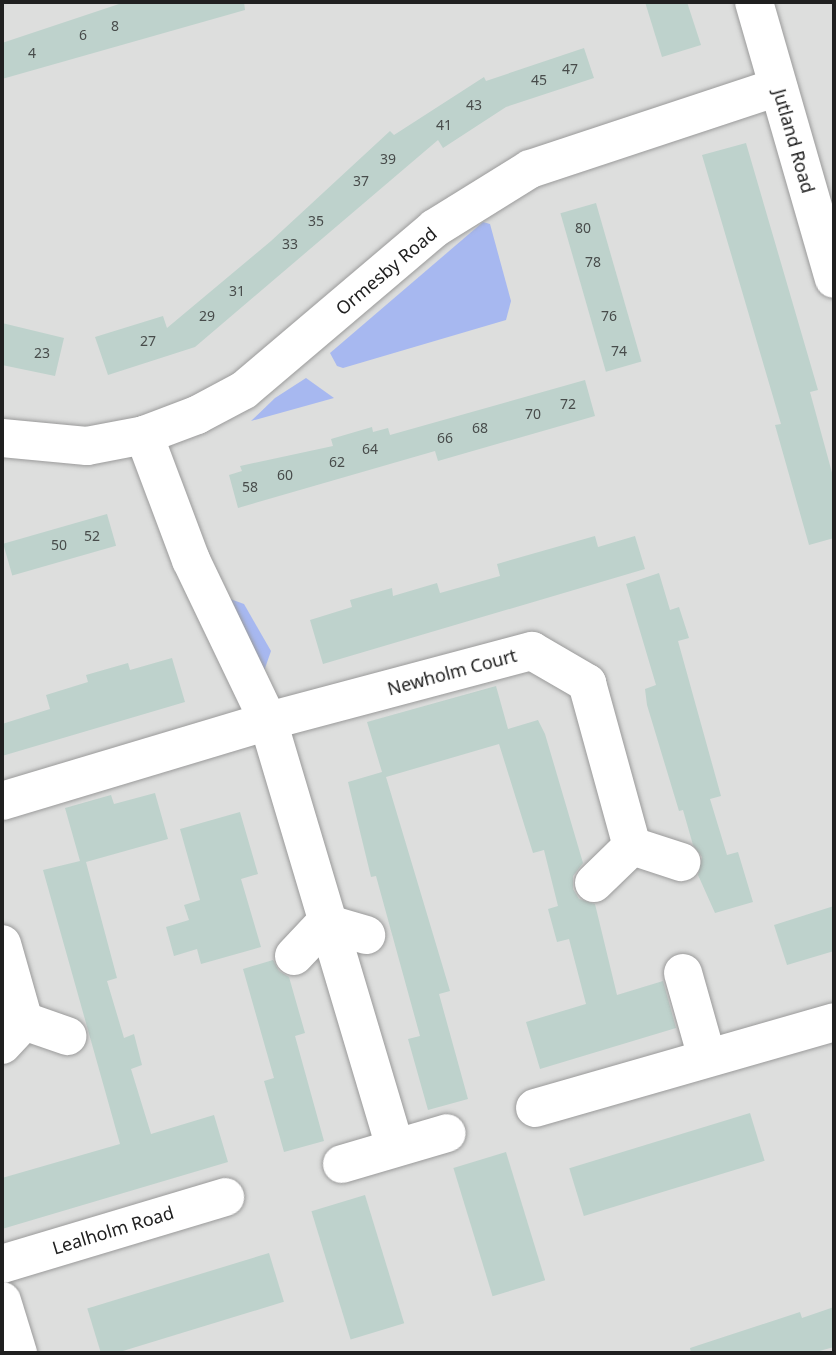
<!DOCTYPE html>
<style>
body{margin:0}
#map{position:relative;width:836px;height:1355px;overflow:hidden;background:#e6f1f0;font-family:"Noto Sans",sans-serif}
div>[style]{position:absolute}
[style*='--x']{left:calc(var(--x)*1px);top:calc(var(--y)*1px);width:calc(var(--w)*1px);rotate:calc(var(--a)*1deg)}
.residential>*{inset:0;background:#dddedd;transform-origin:0 0}
.grass>*{inset:0;background:#a7b8f0}
.building>*{inset:0;background:#bed2cc;transform-origin:0 0}
.roads{filter:drop-shadow(0 0 2px #9a9a9a) drop-shadow(0 0 2px #9a9a9a)}
.minor>*{height:38px;margin:-19px;padding:0 19px;transform-origin:19px;border-radius:19px;background:#fff}
span{translate:-50% -50%;white-space:nowrap;text-align:center;line-height:1.15;-webkit-text-stroke:5px #fff;paint-order:stroke}
.number-label{font-size:14px;color:#484c4b}
.number-label span{-webkit-text-stroke-width:0}
.street-label{font-size:18px;color:#202020}
.frame{position:absolute;inset:0;border:4px solid #202020;pointer-events:none}
</style>
<div id="map">
<div class="residential">
<div style="left:2px;top:2px;width:832px;height:1351px"></div>
</div>
<div class="grass">
<div style="clip-path:polygon(483px 222px,490px 224px,511px 301px,506px 320px,343px 368px,337px 366px,330px 353px)"></div>
<div style="clip-path:polygon(306px 378px,334px 398px,251px 421px,275px 398px)"></div>
<div style="clip-path:polygon(222px 596px,244px 604px,271px 651px,264px 671px)"></div>
</div>
<div class="building">
<div style="clip-path:polygon(125px 2px,244px 2px,245px 10px,2px 79px,2px 43px)"></div>
<div style="clip-path:polygon(645px 2px,687px 2px,701px 45px,662px 57px)"></div>
<div style="clip-path:polygon(584px 48px,594px 78px,506px 107px,443px 148px,438px 140px,195px 347px,108px 375px,95px 337px,163px 316px,167px 328px,271px 241px,390px 131px,394px 135px,484px 77px,486px 81px)"></div>
<div style="clip-path:polygon(746px 143px,818px 390px,810px 392px,834px 480px,834px 538px,809px 545px,775px 425px,781px 424px,702px 155px)"></div>
<div style="left:596px;top:203px;width:165px;height:37px;rotate:74deg"></div>
<div style="clip-path:polygon(2px 323px,64px 338px,55px 376px,2px 365px)"></div>
<div style="clip-path:polygon(585px 380px,595px 416px,438px 461px,435px 451px,238px 508px,229px 475px,242px 471px,240px 466px,333px 446px,331px 439px,372px 427px,373px 432px,388px 428px,390px 435px)"></div>
<div style="left:107px;top:514px;width:33px;height:108px;rotate:74deg"></div>
<div style="clip-path:polygon(595px 536px,598px 547px,635px 536px,645px 569px,323px 664px,310px 620px,352px 607px,350px 600px,392px 588px,393px 596px,437px 583px,440px 593px,500px 576px,497px 564px)"></div>
<div style="clip-path:polygon(659px 573px,670px 610px,679px 607px,689px 638px,678px 641px,721px 796px,710px 799px,727px 855px,738px 852px,753px 902px,715px 913px,698px 875px,702px 857px,693px 845px,683px 810px,679px 811px,647px 705px,645px 689px,656px 685px,626px 584px)"></div>
<div style="clip-path:polygon(172px 658px,185px 702px,2px 756px,2px 724px,50px 709px,46px 695px,88px 682px,86px 675px,128px 663px,130px 670px)"></div>
<div style="clip-path:polygon(496px 686px,508px 729px,538px 720px,545px 734px,583px 863px,573px 876px,573px 889px,579px 899px,595px 904px,617px 995px,663px 981px,676px 1028px,540px 1069px,526px 1022px,586px 1004px,569px 939px,557px 942px,548px 909px,558px 906px,544px 850px,533px 853px,499px 744px,386px 777px,450px 991px,439px 994px,468px 1099px,428px 1110px,408px 1039px,420px 1036px,376px 876px,371px 877px,348px 782px,382px 772px,367px 722px)"></div>
<div style="clip-path:polygon(155px 793px,168px 839px,86px 862px,117px 978px,107px 981px,124px 1038px,134px 1034px,142px 1065px,131px 1069px,151px 1134px,214px 1115px,228px 1162px,2px 1229px,2px 1178px,120px 1144px,43px 870px,80px 861px,65px 808px,111px 795px,114px 804px)"></div>
<div style="clip-path:polygon(240px 812px,258px 874px,241px 879px,261px 947px,201px 964px,197px 949px,174px 956px,166px 927px,189px 920px,184px 905px,200px 900px,180px 829px)"></div>
<div style="clip-path:polygon(834px 906px,834px 951px,787px 965px,774px 925px)"></div>
<div style="clip-path:polygon(273px 960px,279px 971px,289px 977px,305px 1033px,295px 1036px,324px 1141px,284px 1152px,264px 1081px,274px 1078px,243px 969px)"></div>
<div style="left:750px;top:1113px;width:50px;height:189px;rotate:73deg"></div>
<div style="left:506px;top:1152px;width:134px;height:55px;rotate:73deg"></div>
<div style="left:365px;top:1195px;width:134px;height:56px;rotate:73deg"></div>
<div style="left:269px;top:1253px;width:51px;height:190px;rotate:73deg"></div>
<div style="clip-path:polygon(834px 1307px,834px 1347px,812px 1353px,691px 1353px,690px 1348px,800px 1312px,802px 1318px)"></div>
</div>
<div class="roads">
<div class="minor">
<div style="--x:754;--y:2;--w:288;--a:73.9"></div>
<div style="--x:144;--y:435;--w:134;--a:69.4"></div>
<div style="--x:191;--y:560;--w:178;--a:64.4"></div>
<div style="--x:268;--y:721;--w:445;--a:73.4"></div>
<div style="--x:2;--y:438;--w:85;--a:5.4"></div>
<div style="--x:87;--y:446;--w:58;--a:-10.9"></div>
<div style="--x:144;--y:435;--w:57;--a:-20.7"></div>
<div style="--x:197;--y:415;--w:53;--a:-28"></div>
<div style="--x:244;--y:390;--w:250;--a:-40.3"></div>
<div style="--x:435;--y:228;--w:112;--a:-31.8"></div>
<div style="--x:530;--y:169;--w:261;--a:-18.3"></div>
<div style="--x:2;--y:801;--w:278;--a:-16.7"></div>
<div style="--x:268;--y:721;--w:273;--a:-14.9"></div>
<div style="--x:532;--y:651;--w:64;--a:30.2"></div>
<div style="--x:587;--y:683;--w:169;--a:74.6"></div>
<div style="--x:594;--y:883;--w:53;--a:-44.2"></div>
<div style="--x:632;--y:846;--w:52;--a:18.1"></div>
<div style="--x:2;--y:944;--w:80;--a:74.1"></div>
<div style="--x:294;--y:956;--w:45;--a:-46.8"></div>
<div style="--x:325;--y:923;--w:43;--a:16.3"></div>
<div style="--x:683;--y:973;--w:88;--a:74.2"></div>
<div style="--x:2;--y:1045;--w:33;--a:-47"></div>
<div style="--x:24;--y:1021;--w:46;--a:19.2"></div>
<div style="--x:535;--y:1108;--w:311;--a:-16"></div>
<div style="--x:342;--y:1164;--w:109;--a:-16.4"></div>
<div style="--x:2;--y:1264;--w:233;--a:-16.7"></div>
<div style="--x:2;--y:1301;--w:54;--a:72.9"></div>
</div>
</div>
<div class="number-label">
<span style="left:115px;top:26px">8</span>
<span style="left:83px;top:35px">6</span>
<span style="left:32px;top:53px">4</span>
<span style="left:570px;top:69px">47</span>
<span style="left:539px;top:80px">45</span>
<span style="left:474px;top:105px">43</span>
<span style="left:444px;top:125px">41</span>
<span style="left:388px;top:159px">39</span>
<span style="left:361px;top:181px">37</span>
<span style="left:316px;top:221px">35</span>
<span style="left:583px;top:228px">80</span>
<span style="left:290px;top:244px">33</span>
<span style="left:593px;top:262px">78</span>
<span style="left:237px;top:291px">31</span>
<span style="left:207px;top:316px">29</span>
<span style="left:609px;top:316px">76</span>
<span style="left:148px;top:341px">27</span>
<span style="left:619px;top:351px">74</span>
<span style="left:42px;top:353px">23</span>
<span style="left:568px;top:404px">72</span>
<span style="left:533px;top:414px">70</span>
<span style="left:480px;top:428px">68</span>
<span style="left:445px;top:438px">66</span>
<span style="left:370px;top:449px">64</span>
<span style="left:337px;top:462px">62</span>
<span style="left:285px;top:475px">60</span>
<span style="left:250px;top:487px">58</span>
<span style="left:92px;top:536px">52</span>
<span style="left:59px;top:545px">50</span>
</div>
<div class="street-label">
<span style="left:794px;top:141px;rotate:74deg">Jutland Road</span>
<span style="left:386px;top:271px;rotate:-40deg">Ormesby Road</span>
<span style="left:452px;top:672px;rotate:-15deg">Newholm Court</span>
<span style="left:113px;top:1230px;rotate:-17deg">Lealholm Road</span>
</div>
<div class="frame"></div>
</div>
